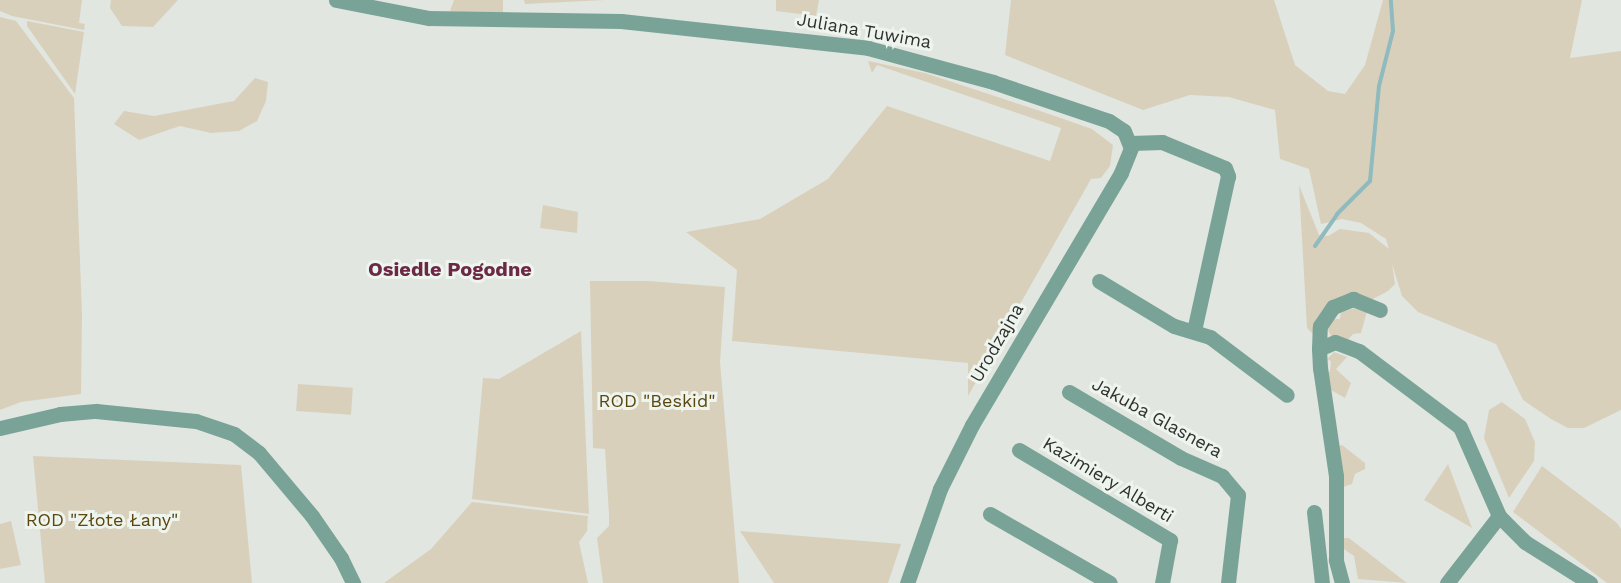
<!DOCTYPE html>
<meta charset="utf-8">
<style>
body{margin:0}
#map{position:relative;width:1621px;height:583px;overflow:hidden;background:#e1e6e1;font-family:"Work Sans",sans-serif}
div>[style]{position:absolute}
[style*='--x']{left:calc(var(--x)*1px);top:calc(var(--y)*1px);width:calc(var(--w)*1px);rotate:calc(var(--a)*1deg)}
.green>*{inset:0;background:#d9d0bc;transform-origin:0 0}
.stream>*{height:4px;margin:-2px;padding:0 2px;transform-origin:2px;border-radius:2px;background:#8fbabe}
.minor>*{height:15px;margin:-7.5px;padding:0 7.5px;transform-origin:7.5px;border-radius:7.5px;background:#7aa397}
span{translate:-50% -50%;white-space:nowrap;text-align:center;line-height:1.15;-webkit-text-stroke:6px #eef4ee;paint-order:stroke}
.street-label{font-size:18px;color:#2f312f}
.park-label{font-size:18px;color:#5c460e}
.neighbourhood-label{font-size:20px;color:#6c2945;font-weight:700}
</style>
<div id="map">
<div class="green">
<div style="clip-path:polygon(0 0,82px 0,79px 23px,85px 24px,84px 30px,12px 16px,0 11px)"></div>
<div style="clip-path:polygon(111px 0,178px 0,153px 27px,122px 26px,110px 8px)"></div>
<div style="clip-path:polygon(454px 0,503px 0,503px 15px,450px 11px)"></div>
<div style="clip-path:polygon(524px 0,605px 0,525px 4px)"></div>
<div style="clip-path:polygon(776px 0,819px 0,816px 16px,776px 11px)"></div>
<div style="clip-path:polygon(1011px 0,1274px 0,1295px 65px,1328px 91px,1345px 94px,1365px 65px,1383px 0,1582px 0,1570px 58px,1621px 51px,1621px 410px,1584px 428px,1568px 428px,1551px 419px,1523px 400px,1496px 344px,1418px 312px,1402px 296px,1392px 264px,1395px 284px,1388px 291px,1371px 300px,1347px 295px,1313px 334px,1307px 328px,1299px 185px,1319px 235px,1328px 236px,1340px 229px,1369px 233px,1389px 249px,1386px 239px,1361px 223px,1342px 219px,1321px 224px,1309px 169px,1280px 159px,1275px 110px,1229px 97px,1190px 95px,1143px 110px,1005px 55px)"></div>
<div style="clip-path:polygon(0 17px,16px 21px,74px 98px,82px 315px,81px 394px,21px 402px,0 410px)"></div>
<div style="clip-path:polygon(27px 21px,84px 32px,75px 94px,27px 26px)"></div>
<div style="clip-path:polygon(868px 61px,925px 73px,1049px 114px,1092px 129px,1113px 145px,1110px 166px,1101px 178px,1091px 179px,968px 396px,968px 363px,732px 341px,737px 270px,686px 232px,760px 219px,828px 179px,887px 106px,1050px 161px,1061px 128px,877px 65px,872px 73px)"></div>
<div style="clip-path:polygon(255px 78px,268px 82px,266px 101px,257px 121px,239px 131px,211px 133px,180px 126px,139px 140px,114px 124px,124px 111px,154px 116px,234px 101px)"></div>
<div style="clip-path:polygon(543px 205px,578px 212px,577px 233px,540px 228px)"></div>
<div style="clip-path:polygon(590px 281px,648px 281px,725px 287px,720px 362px,739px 583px,603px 583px,597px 538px,609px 526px,609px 515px,605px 449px,593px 448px)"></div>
<div style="clip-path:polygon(1355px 308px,1367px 311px,1361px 333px,1353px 334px,1347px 341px,1331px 336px,1328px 330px,1331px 319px,1340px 319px,1341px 312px)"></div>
<div style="clip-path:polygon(581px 331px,589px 514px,472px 499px,483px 378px,499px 379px)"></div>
<div style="clip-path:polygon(1334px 352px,1347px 357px,1336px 369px,1351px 383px,1345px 398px,1329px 389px,1327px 372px,1330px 372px,1331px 361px,1327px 359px)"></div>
<div style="left:298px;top:384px;width:55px;height:27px;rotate:4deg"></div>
<div style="clip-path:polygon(1502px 402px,1525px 419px,1535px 442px,1534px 461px,1509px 498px,1484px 438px,1489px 410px)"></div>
<div style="clip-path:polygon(1342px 445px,1365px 463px,1365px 469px,1355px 474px,1352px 484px,1343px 487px,1336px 446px)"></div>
<div style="clip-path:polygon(33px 456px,241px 465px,252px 583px,45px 583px)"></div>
<div style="clip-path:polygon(1448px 464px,1472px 528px,1424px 500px)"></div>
<div style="clip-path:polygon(1542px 466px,1617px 523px,1621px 529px,1621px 583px,1607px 583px,1513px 512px)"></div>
<div style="clip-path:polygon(472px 502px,588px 516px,587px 531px,579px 542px,588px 583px,384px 583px,431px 549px)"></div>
<div style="clip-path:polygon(11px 521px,21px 565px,0 569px,0 524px)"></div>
<div style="clip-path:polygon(740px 531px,901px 544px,888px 583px,774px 583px)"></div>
<div style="clip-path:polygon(1340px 538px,1349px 538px,1407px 583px,1358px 579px,1354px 556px,1341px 547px)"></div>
</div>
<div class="stream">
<div style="--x:1315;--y:246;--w:39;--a:-55"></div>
<div style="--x:1337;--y:214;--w:47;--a:-45"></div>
<div style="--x:1370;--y:181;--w:95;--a:-84.6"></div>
<div style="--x:1379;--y:86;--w:57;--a:-75.7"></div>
<div style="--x:1393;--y:31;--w:31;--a:-94"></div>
</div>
<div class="minor">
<div style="--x:336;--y:0;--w:95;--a:11"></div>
<div style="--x:429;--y:18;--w:192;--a:0.9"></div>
<div style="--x:621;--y:21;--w:248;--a:6.2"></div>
<div style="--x:868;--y:48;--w:130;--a:15.2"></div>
<div style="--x:993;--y:82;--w:122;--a:18.6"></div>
<div style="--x:1109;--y:121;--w:18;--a:34"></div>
<div style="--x:1124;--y:131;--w:18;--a:68"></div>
<div style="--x:1131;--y:148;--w:27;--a:112"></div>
<div style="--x:1121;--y:173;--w:293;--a:120.6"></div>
<div style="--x:972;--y:425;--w:72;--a:116.6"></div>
<div style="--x:940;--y:489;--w:100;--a:109.3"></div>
<div style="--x:1131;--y:143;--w:31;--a:-2"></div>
<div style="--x:1162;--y:142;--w:68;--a:22.4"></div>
<div style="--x:1225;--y:168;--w:9;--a:69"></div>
<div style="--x:1228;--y:176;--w:159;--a:102.4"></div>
<div style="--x:1099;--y:281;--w:87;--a:31"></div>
<div style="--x:1174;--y:326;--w:38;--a:17"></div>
<div style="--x:1210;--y:337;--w:96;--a:37"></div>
<div style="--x:1319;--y:349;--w:23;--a:-88"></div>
<div style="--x:1320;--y:326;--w:23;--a:-56"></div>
<div style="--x:1333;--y:307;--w:22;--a:-22"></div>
<div style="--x:1353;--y:299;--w:29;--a:22"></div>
<div style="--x:1069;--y:392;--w:130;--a:30.5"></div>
<div style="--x:1181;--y:458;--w:45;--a:23.7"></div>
<div style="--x:1222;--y:476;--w:25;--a:50"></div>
<div style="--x:1238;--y:495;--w:89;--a:96.5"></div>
<div style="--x:0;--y:428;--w:62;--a:-13.1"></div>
<div style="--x:60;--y:414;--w:36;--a:-5"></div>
<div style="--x:96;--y:411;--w:100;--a:5.7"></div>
<div style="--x:196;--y:421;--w:40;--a:18.9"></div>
<div style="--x:234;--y:434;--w:31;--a:37"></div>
<div style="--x:259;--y:453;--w:82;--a:49.9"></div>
<div style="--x:312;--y:516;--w:51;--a:55.4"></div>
<div style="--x:341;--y:558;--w:28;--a:64"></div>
<div style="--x:1019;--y:450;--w:176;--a:30.8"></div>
<div style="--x:1170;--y:540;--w:44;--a:100.5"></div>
<div style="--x:1314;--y:512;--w:71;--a:83.6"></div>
<div style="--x:990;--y:514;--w:138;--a:29.9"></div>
<div style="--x:1342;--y:583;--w:24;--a:-105"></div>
<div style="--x:1336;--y:560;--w:84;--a:-90"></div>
<div style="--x:1336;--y:476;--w:109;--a:-98.4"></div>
<div style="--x:1320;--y:368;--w:19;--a:-93"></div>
<div style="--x:1319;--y:349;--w:17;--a:-24"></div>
<div style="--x:1335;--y:342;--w:26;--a:21"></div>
<div style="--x:1359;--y:351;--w:126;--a:37"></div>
<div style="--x:1460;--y:427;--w:97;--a:66.3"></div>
<div style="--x:1499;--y:516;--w:37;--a:45"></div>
<div style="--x:1525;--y:542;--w:77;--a:32.2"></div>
<div style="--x:1447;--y:583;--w:85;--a:-52.2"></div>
</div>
<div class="street-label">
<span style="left:864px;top:31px;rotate:10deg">Juliana Tuwima</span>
<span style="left:997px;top:343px;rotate:-60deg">Urodzajna</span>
<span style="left:1157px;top:418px;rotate:29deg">Jakuba Glasnera</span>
<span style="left:1108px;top:480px;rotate:31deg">Kazimiery Alberti</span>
</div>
<div class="park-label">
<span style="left:657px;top:401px">ROD "Beskid"</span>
<span style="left:102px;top:520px">ROD "Złote Łany"</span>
</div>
<div class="neighbourhood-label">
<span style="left:450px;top:269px">Osiedle Pogodne</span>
</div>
</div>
